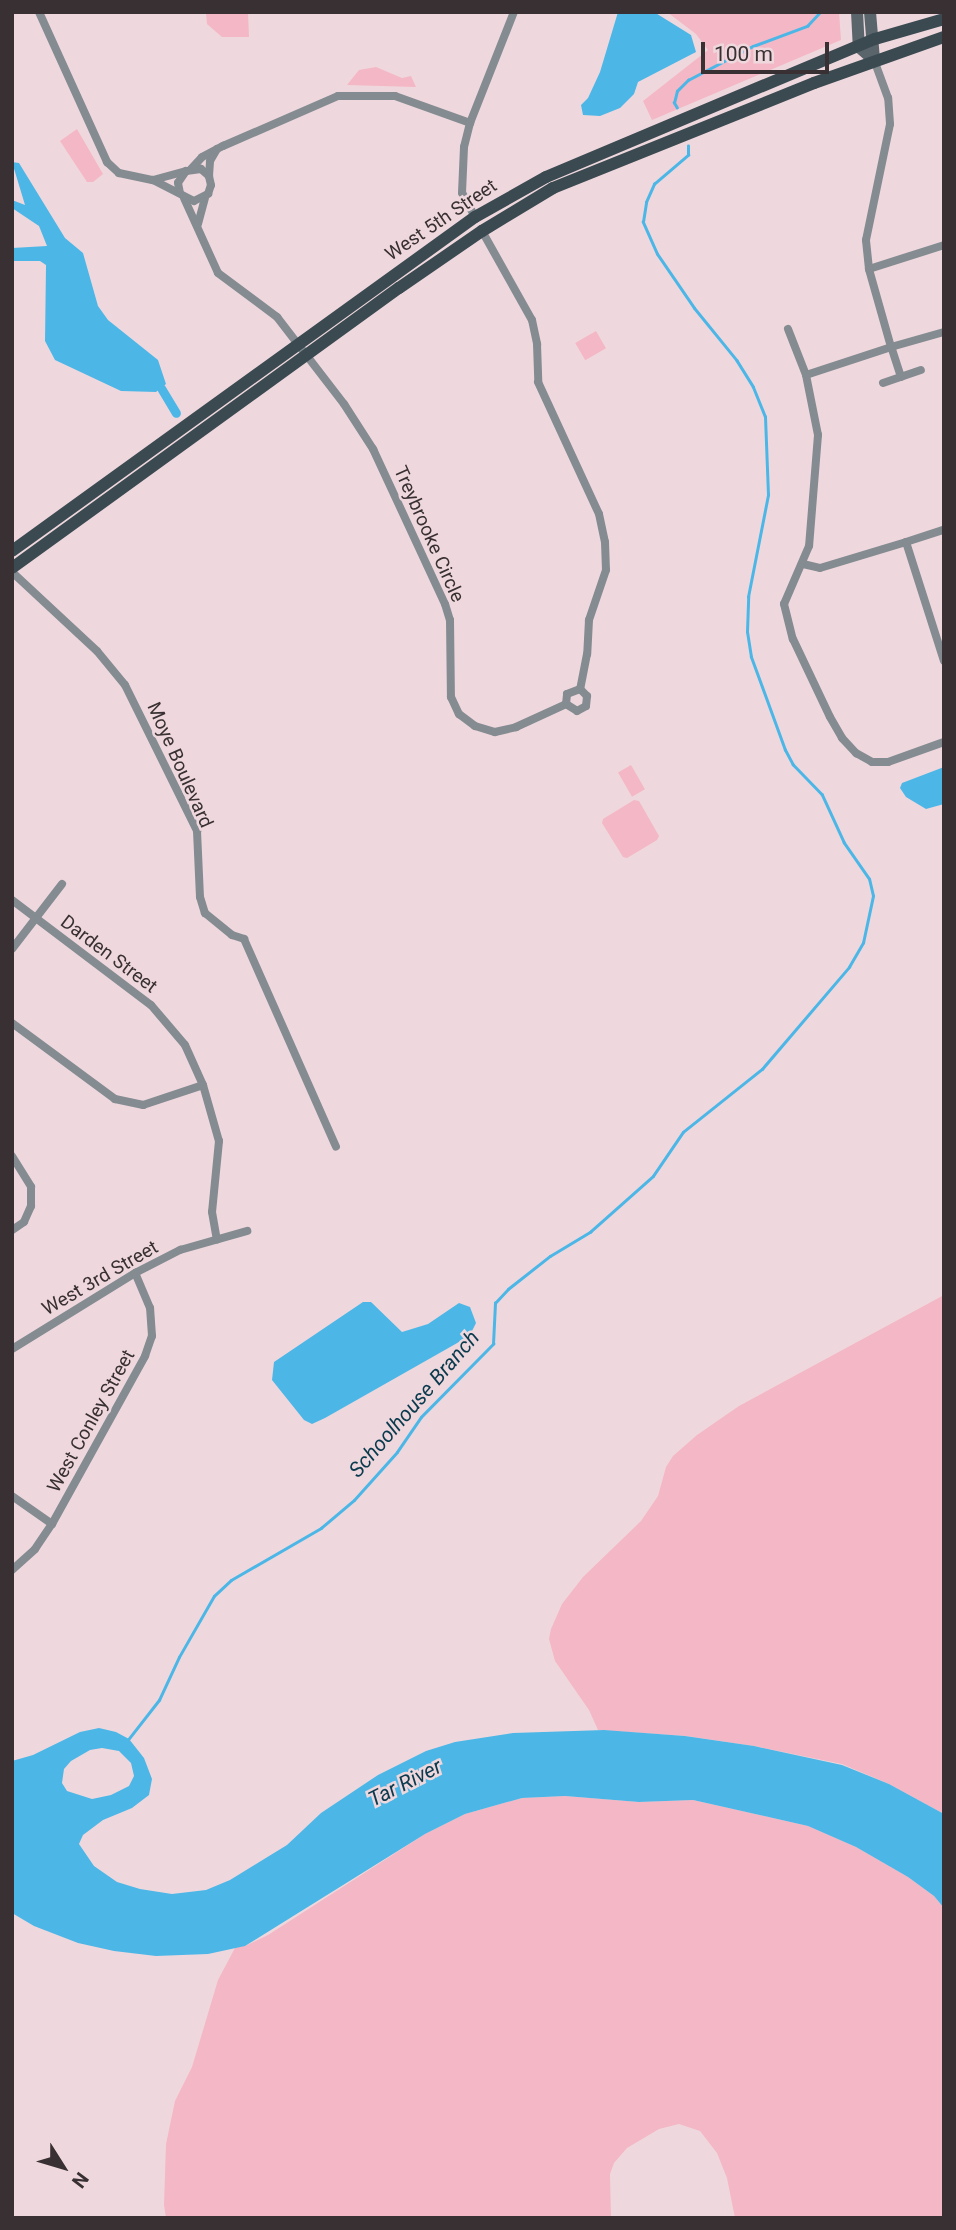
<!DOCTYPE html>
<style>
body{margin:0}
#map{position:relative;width:956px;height:2230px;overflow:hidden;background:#efd8dd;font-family:Roboto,sans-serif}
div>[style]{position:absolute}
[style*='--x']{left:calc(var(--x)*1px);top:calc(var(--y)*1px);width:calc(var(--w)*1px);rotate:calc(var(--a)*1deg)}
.green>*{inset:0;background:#f4b7c5;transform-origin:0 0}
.water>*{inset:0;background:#4cb7e7}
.stream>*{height:2.5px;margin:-1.25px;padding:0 1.25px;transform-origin:1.25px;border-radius:1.25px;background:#4cb7e7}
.canal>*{height:9px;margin:-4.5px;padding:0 4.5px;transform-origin:4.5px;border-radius:4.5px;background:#4cb7e7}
.street>*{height:8px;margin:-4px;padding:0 4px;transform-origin:4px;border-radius:4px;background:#848c91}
.secondary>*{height:12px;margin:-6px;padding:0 6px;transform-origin:6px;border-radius:6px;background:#59656b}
.primary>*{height:12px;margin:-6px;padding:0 6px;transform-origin:6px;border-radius:6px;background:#3b4a51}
span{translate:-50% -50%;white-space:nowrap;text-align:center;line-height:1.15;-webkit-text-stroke:5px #efd8dd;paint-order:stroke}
.street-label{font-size:19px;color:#383032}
.water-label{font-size:21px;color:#0a3a4e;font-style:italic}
.frame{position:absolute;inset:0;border:14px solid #383032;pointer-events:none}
.north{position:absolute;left:28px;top:2132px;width:70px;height:70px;-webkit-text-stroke:5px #efd8dd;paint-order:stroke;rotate:127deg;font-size:19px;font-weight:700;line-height:28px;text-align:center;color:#383032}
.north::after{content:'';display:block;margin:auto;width:24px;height:32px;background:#383032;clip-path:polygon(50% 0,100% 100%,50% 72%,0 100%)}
.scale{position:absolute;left:701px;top:42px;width:128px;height:32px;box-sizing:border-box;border:4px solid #383032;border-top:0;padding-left:9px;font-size:21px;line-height:24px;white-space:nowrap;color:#383032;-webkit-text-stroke:5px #efd8dd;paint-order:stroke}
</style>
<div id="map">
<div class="green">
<div style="clip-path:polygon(667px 12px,839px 12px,841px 40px,652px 120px,643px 101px,708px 50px,696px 34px)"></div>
<div style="clip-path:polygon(206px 13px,248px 13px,249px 37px,222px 37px,207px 24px)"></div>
<div style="clip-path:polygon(376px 67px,402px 78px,411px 76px,416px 87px,347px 85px,359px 70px)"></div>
<div style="clip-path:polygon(77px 129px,103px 174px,93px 182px,87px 182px,60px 141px)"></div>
<div style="left:596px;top:331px;width:20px;height:24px;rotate:60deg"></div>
<div style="left:631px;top:765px;width:28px;height:15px;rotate:60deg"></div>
<div style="clip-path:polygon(634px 800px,639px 801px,659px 836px,657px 840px,627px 858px,623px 857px,602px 823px,603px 819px)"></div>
<div style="clip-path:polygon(944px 1295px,944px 1814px,889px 1784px,842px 1764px,754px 1746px,686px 1736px,598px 1730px,589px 1710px,555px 1661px,549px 1639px,551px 1629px,562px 1604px,583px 1577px,641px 1521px,658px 1496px,666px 1467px,673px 1456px,697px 1435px,739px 1406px)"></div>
<div style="clip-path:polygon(565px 1796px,639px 1802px,693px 1800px,808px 1826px,856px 1847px,908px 1877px,934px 1896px,944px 1908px,944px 2218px,735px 2218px,727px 2178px,717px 2153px,700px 2131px,679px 2124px,659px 2129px,627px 2148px,614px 2163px,610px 2174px,611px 2218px,166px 2218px,164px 2205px,166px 2144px,175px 2101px,192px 2067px,218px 1980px,236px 1946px,245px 1946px,268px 1935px,425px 1834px,465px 1814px,522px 1798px)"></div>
</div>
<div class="water">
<div style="clip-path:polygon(618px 12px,654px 12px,691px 35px,696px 52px,638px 82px,634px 94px,620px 108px,600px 116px,583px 115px,581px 105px,588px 98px,600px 72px)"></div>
<div style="clip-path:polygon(12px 162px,19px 163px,65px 238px,83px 253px,98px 306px,108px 320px,158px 360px,166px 384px,156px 392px,121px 391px,55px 360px,45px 341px,46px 265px,40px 261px,12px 261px,12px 248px,47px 246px,39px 226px,12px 208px,12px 200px,25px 205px)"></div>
<div style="clip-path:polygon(944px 767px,944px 804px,926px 809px,906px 797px,900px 788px,902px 783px)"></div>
<div style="clip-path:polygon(363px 1302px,371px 1302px,402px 1332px,428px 1324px,459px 1303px,470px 1307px,476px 1323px,471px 1333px,459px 1342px,325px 1418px,312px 1424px,304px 1420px,272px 1380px,274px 1362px)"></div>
<div style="clip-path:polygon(evenodd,99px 1728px,116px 1732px,129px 1739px,144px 1758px,152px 1779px,149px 1795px,132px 1808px,103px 1820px,83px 1835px,79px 1844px,94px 1866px,117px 1882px,140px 1889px,172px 1894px,206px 1890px,230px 1880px,287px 1845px,321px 1813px,378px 1775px,426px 1751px,455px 1742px,513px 1733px,604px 1730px,685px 1736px,754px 1746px,842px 1765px,889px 1784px,944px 1814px,944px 1908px,934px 1896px,908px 1877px,856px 1847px,808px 1826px,693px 1800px,639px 1802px,565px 1796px,522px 1798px,465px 1814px,425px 1834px,245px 1946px,208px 1954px,156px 1956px,114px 1951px,78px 1943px,34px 1926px,12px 1913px,12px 1761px,33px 1755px,80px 1732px,99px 1728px,102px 1748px,119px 1751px,131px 1763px,134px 1776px,129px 1786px,111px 1795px,92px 1799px,67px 1791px,62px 1783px,64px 1769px,71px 1761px,90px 1750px,102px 1748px)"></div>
</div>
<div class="stream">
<div style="--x:677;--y:108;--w:6;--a:-121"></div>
<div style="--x:674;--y:103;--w:12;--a:-76"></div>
<div style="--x:677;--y:91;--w:16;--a:-45"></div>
<div style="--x:688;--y:80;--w:73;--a:-27.6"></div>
<div style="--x:753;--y:46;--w:58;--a:-20.3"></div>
<div style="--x:807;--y:26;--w:19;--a:-47"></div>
<div style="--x:127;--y:1741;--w:52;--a:-52"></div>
<div style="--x:159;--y:1700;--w:47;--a:-65.1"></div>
<div style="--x:179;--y:1657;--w:70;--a:-60.2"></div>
<div style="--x:214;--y:1596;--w:23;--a:-43"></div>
<div style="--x:231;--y:1580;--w:104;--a:-30"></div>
<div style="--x:321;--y:1528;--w:43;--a:-40.3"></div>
<div style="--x:354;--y:1500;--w:64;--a:-48.1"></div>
<div style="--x:397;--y:1452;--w:42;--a:-55.6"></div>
<div style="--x:421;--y:1417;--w:103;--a:-45.4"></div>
<div style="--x:493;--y:1344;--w:41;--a:-87.2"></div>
<div style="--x:495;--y:1303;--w:19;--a:-47"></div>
<div style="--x:508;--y:1289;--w:53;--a:-38.2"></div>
<div style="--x:550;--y:1256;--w:47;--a:-31"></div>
<div style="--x:590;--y:1232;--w:84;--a:-41.6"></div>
<div style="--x:653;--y:1176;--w:53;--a:-55.7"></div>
<div style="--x:683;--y:1132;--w:101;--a:-38.6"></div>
<div style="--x:762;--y:1069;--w:134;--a:-49.5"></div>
<div style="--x:849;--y:967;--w:28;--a:-60"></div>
<div style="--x:863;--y:943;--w:48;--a:-78"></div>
<div style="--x:873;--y:896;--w:17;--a:-103"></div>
<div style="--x:869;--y:879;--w:44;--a:-124.8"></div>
<div style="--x:844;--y:843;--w:53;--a:-114.6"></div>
<div style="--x:822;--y:795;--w:42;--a:-134"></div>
<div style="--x:793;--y:765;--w:17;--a:-118"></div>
<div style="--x:785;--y:750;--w:99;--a:-110.1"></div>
<div style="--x:751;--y:657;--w:25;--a:-99"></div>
<div style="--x:747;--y:632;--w:35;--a:-88"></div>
<div style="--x:748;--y:597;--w:104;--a:-78.9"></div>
<div style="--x:768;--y:495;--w:78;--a:-92.2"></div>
<div style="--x:765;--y:417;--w:32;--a:-112"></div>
<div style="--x:753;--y:387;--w:31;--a:-122"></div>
<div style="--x:737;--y:361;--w:68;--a:-129.1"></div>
<div style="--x:694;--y:308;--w:65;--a:-124.4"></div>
<div style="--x:657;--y:254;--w:35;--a:-114"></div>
<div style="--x:643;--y:222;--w:20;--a:-81"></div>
<div style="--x:646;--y:202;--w:20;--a:-66"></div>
<div style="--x:654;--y:184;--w:45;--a:-40.5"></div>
<div style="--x:688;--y:155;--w:9;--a:-90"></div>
</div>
<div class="canal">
<div style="--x:161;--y:388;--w:29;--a:59"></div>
</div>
<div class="street">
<div style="--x:39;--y:12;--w:165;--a:65.6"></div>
<div style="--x:107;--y:162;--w:16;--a:43"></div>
<div style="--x:119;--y:173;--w:35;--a:12"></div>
<div style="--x:153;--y:180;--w:46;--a:27.1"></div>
<div style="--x:194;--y:201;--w:16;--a:-27"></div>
<div style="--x:208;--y:194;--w:9;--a:-72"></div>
<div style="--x:211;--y:185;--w:9;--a:-103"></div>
<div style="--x:209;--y:176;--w:11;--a:-139"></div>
<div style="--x:201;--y:169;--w:15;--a:172"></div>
<div style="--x:186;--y:171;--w:14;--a:124"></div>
<div style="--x:178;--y:183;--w:10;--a:79"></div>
<div style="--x:191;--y:169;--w:16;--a:-47"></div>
<div style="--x:202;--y:157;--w:24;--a:-28"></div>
<div style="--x:223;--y:146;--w:125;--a:-23.5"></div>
<div style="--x:338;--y:96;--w:57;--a:0"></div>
<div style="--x:395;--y:96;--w:80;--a:19.8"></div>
<div style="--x:209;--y:176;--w:15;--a:-86"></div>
<div style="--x:210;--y:161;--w:14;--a:-60"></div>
<div style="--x:153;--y:180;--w:34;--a:-15"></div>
<div style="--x:184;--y:198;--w:82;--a:65.6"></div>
<div style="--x:218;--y:273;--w:74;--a:36.7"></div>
<div style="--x:277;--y:317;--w:110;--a:52.4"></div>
<div style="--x:344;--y:404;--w:54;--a:57.2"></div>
<div style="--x:373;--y:449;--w:171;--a:65.1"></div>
<div style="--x:445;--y:604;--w:17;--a:73"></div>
<div style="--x:450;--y:620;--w:77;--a:89.3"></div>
<div style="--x:451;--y:697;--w:19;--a:65"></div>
<div style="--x:459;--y:714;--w:20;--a:37"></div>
<div style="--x:475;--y:726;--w:21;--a:17"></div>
<div style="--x:495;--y:732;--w:22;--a:-13"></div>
<div style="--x:516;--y:727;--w:55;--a:-24.7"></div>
<div style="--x:475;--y:217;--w:27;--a:-118"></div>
<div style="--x:462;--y:193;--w:46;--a:-87.5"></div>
<div style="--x:464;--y:147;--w:25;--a:-76"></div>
<div style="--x:470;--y:123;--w:119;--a:-68.4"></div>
<div style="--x:198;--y:224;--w:27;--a:-75"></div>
<div style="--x:482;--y:231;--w:102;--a:60.7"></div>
<div style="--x:532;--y:320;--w:25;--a:78"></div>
<div style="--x:537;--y:344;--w:38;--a:88"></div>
<div style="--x:538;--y:382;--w:145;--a:65.2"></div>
<div style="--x:599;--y:514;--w:29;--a:78"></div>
<div style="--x:605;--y:542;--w:28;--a:88"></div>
<div style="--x:606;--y:570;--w:53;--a:108.8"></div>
<div style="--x:589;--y:620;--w:34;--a:93"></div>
<div style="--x:587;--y:654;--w:36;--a:101"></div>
<div style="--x:869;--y:269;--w:79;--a:-17.7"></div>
<div style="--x:788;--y:329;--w:49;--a:68.6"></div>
<div style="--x:806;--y:375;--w:89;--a:-18.2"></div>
<div style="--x:891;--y:347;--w:81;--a:-105.8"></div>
<div style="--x:869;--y:269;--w:29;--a:-96"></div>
<div style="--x:866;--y:240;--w:118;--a:-78.3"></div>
<div style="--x:890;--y:124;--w:26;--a:-94"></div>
<div style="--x:888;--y:98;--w:40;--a:-110.2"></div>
<div style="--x:806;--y:375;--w:61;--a:78.7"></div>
<div style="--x:818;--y:435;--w:111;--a:94.6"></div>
<div style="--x:809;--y:546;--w:63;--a:113.3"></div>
<div style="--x:784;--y:604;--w:36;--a:76"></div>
<div style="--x:793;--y:639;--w:86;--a:64.6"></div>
<div style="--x:830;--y:717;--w:24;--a:60"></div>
<div style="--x:842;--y:738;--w:21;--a:47"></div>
<div style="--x:856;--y:753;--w:18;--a:29"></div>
<div style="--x:872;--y:762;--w:16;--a:0"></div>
<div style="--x:888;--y:762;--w:59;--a:-19.7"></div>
<div style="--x:901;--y:377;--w:32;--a:-108"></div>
<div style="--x:891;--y:347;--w:55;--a:-15.8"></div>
<div style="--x:883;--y:383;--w:40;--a:-18.9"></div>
<div style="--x:906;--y:542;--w:40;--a:-18"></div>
<div style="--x:803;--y:564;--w:17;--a:13"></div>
<div style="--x:820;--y:568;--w:90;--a:-16.8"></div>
<div style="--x:906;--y:542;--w:125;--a:72.3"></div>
<div style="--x:12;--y:572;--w:116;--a:42.9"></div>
<div style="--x:97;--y:651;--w:44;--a:50.5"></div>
<div style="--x:125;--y:685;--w:163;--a:63.7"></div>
<div style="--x:197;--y:831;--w:66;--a:87.4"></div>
<div style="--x:200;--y:897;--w:17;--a:73"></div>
<div style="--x:205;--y:913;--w:35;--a:39"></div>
<div style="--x:232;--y:935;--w:13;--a:18"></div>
<div style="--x:244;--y:939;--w:227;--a:66.1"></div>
<div style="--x:566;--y:704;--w:13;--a:32"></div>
<div style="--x:577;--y:711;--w:10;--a:-29"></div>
<div style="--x:586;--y:706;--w:10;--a:-84"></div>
<div style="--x:587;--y:696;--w:10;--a:-135"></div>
<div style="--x:566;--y:704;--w:10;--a:-84"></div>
<div style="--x:567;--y:694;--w:14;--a:-21"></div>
<div style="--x:12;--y:900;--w:174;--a:37.1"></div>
<div style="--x:151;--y:1005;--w:52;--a:49.6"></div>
<div style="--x:185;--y:1045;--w:44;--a:65.8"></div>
<div style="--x:203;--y:1085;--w:58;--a:74.1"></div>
<div style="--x:219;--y:1141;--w:71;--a:95.6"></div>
<div style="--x:212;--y:1212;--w:28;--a:80"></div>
<div style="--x:12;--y:949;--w:82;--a:-52.4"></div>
<div style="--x:12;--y:1023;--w:128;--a:36.4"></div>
<div style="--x:115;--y:1099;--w:29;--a:12"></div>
<div style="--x:143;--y:1105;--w:63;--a:-18.4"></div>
<div style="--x:12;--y:1156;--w:36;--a:58"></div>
<div style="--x:31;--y:1187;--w:19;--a:90"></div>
<div style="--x:31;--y:1206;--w:17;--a:114"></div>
<div style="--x:24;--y:1222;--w:14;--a:146"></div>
<div style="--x:12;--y:1349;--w:145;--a:-31.7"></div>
<div style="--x:135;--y:1273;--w:51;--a:-27.1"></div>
<div style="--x:180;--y:1250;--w:70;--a:-15.8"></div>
<div style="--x:12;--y:1496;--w:49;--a:35"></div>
<div style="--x:12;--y:1570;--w:31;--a:-42"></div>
<div style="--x:35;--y:1549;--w:30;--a:-56"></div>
<div style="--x:52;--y:1524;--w:192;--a:-61"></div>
<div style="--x:145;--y:1356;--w:21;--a:-71"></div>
<div style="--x:152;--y:1336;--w:28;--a:-94"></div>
<div style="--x:150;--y:1308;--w:38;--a:-113"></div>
</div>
<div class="secondary">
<div style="--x:857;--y:12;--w:35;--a:87"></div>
<div style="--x:859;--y:47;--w:20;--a:41"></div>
<div style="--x:870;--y:12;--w:48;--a:85.2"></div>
</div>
<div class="primary">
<div style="--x:12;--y:551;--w:571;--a:-35.81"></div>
<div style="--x:475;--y:217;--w:81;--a:-29.4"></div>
<div style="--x:546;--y:177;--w:357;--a:-22.8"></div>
<div style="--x:875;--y:39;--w:72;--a:-16.2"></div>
<div style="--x:12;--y:568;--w:478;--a:-35.9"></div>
<div style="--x:399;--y:288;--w:101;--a:-34.5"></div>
<div style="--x:482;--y:231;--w:83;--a:-31.2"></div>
<div style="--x:553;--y:188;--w:281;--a:-21.9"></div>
<div style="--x:814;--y:83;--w:138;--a:-19.5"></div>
</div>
<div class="street-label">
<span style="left:441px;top:220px;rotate:-34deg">West 5th Street</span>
<span style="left:429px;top:534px;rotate:66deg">Treybrooke Circle</span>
<span style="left:180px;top:765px;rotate:66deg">Moye Boulevard</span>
<span style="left:109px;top:954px;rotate:37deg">Darden Street</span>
<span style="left:100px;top:1278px;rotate:-30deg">West 3rd Street</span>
<span style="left:91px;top:1421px;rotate:-61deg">West Conley Street</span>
</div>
<div class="water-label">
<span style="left:414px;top:1404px;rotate:-49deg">Schoolhouse Branch</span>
<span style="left:405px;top:1783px;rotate:-27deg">Tar River</span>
</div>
<div class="frame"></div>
<div class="north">N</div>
<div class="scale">100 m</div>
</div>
